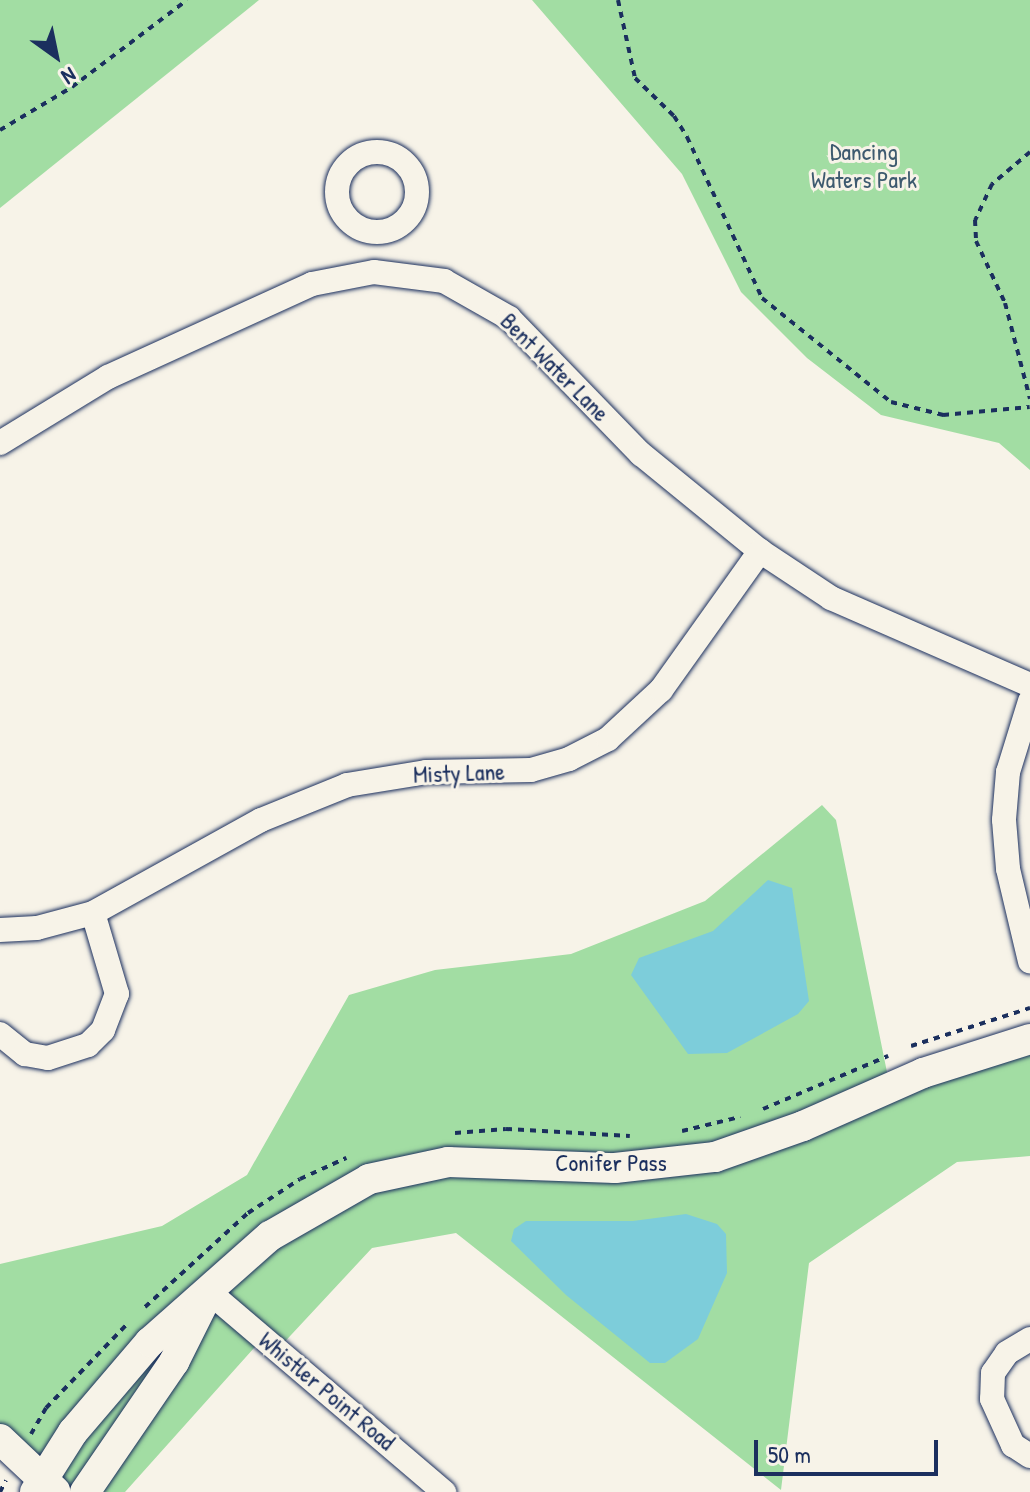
<!DOCTYPE html>
<style>
body{margin:0}
#map{position:relative;width:1030px;height:1492px;overflow:hidden;background:#f7f3e8;font-family:"Patrick Hand",sans-serif}
div>[style]{position:absolute}
[style*='--x']{left:calc(var(--x)*1px);top:calc(var(--y)*1px);width:calc(var(--w)*1px);rotate:calc(var(--a)*1deg)}
.green>*{inset:0;background:#a2dda3}
.water>*{inset:0;background:#7dcdda}
.path>*{height:4px;margin-top:-2px;transform-origin:0;background:repeating-linear-gradient(90deg,#1b2f5e 0 6px,transparent 0 12px)}
.roads{filter:drop-shadow(0 0 2px #1b2f5e) drop-shadow(0 0 2px #1b2f5e)}
.minor>*{height:24px;margin:-12px;padding:0 12px;transform-origin:12px;border-radius:12px;background:#f7f3e8}
.minor>.ring{margin:-12px;padding:0;box-sizing:content-box;background:none;border:24px solid #f7f3e8;border-radius:50%}
.tertiary>*{height:30px;margin:-15px;padding:0 15px;transform-origin:15px;border-radius:15px;background:#f7f3e8}
span{translate:-50% -50%;white-space:nowrap;text-align:center;line-height:1.15;-webkit-text-stroke:6px #f7f3e8;paint-order:stroke}
.park-label{font-size:24px;color:#3d5a6f}
.street-label{font-size:24px;color:#1b2f5e}
.north{position:absolute;left:16px;top:16px;width:80px;height:80px;-webkit-text-stroke:6px #f7f3e8;paint-order:stroke;rotate:147deg;font-size:22px;font-weight:700;line-height:32px;text-align:center;color:#1b2f5e}
.north::after{content:'';display:block;margin:auto;width:28px;height:36px;background:#1b2f5e;clip-path:polygon(50% 0,100% 100%,50% 72%,0 100%)}
.scale{position:absolute;left:754px;top:1440px;width:184px;height:36px;box-sizing:border-box;border:4px solid #1b2f5e;border-top:0;padding-left:10px;font-size:24px;line-height:28px;white-space:nowrap;color:#1b2f5e;-webkit-text-stroke:6px #f7f3e8;paint-order:stroke}
</style>
<div id="map">
<div class="green">
<div style="clip-path:polygon(0 0,259px 0,0 208px)"></div>
<div style="clip-path:polygon(532px 0,1030px 0,1030px 470px,999px 443px,881px 415px,807px 358px,741px 292px,682px 174px)"></div>
<div style="clip-path:polygon(822px 805px,836px 820px,890px 1087px,1030px 1039px,1030px 1156px,957px 1162px,809px 1263px,781px 1490px,456px 1233px,372px 1248px,278px 1349px,263px 1338px,125px 1492px,57px 1492px,0 1439px,0 1264px,162px 1226px,247px 1175px,349px 995px,435px 970px,571px 954px,705px 901px)"></div>
</div>
<div class="water">
<div style="clip-path:polygon(768px 880px,792px 888px,809px 1001px,798px 1014px,727px 1053px,688px 1054px,631px 975px,639px 958px,713px 931px)"></div>
<div style="clip-path:polygon(686px 1214px,717px 1224px,726px 1234px,727px 1273px,698px 1339px,665px 1363px,650px 1363px,566px 1295px,511px 1241px,514px 1229px,526px 1221px,633px 1221px)"></div>
</div>
<div class="path">
<div style="--x:618;--y:0;--w:80;--a:77.7"></div>
<div style="--x:635;--y:78;--w:54;--a:44.3"></div>
<div style="--x:674;--y:116;--w:25;--a:58"></div>
<div style="--x:687;--y:137;--w:178;--a:65"></div>
<div style="--x:762;--y:298;--w:166;--a:38.9"></div>
<div style="--x:891;--y:402;--w:54;--a:14"></div>
<div style="--x:943;--y:415;--w:87;--a:-5.3"></div>
<div style="--x:0;--y:130;--w:84;--a:-30.8"></div>
<div style="--x:72;--y:87;--w:144;--a:-37.1"></div>
<div style="--x:1030;--y:152;--w:50;--a:139.9"></div>
<div style="--x:992;--y:184;--w:40;--a:115"></div>
<div style="--x:975;--y:220;--w:21;--a:87"></div>
<div style="--x:976;--y:241;--w:68;--a:64.9"></div>
<div style="--x:1005;--y:303;--w:99;--a:75.4"></div>
<div style="--x:911;--y:1046;--w:125;--a:-17.7"></div>
<div style="--x:763;--y:1109;--w:136;--a:-23"></div>
<div style="--x:682;--y:1131;--w:60;--a:-13.6"></div>
<div style="--x:455;--y:1133;--w:51;--a:-4.5"></div>
<div style="--x:506;--y:1129;--w:124;--a:3.2"></div>
<div style="--x:145;--y:1307;--w:139;--a:-42.4"></div>
<div style="--x:248;--y:1213;--w:62;--a:-33.2"></div>
<div style="--x:300;--y:1179;--w:51;--a:-24.5"></div>
<div style="--x:31;--y:1434;--w:30;--a:-60"></div>
<div style="--x:46;--y:1408;--w:117;--a:-46"></div>
<div style="--x:0;--y:1492;--w:13;--a:-63"></div>
</div>
<div class="roads">
<div class="minor">
<div class="ring" style="left:337px;top:152px;width:56px;height:56px"></div>
<div style="--x:0;--y:443;--w:127;--a:-31.4"></div>
<div style="--x:108;--y:377;--w:224;--a:-24.5"></div>
<div style="--x:312;--y:284;--w:63;--a:-11"></div>
<div style="--x:374;--y:272;--w:71;--a:7.3"></div>
<div style="--x:444;--y:281;--w:75;--a:29.6"></div>
<div style="--x:509;--y:318;--w:190;--a:45.9"></div>
<div style="--x:641;--y:454;--w:154;--a:39.2"></div>
<div style="--x:760;--y:551;--w:85;--a:33.5"></div>
<div style="--x:831;--y:598;--w:217;--a:23.6"></div>
<div style="--x:1030;--y:701;--w:74;--a:107.2"></div>
<div style="--x:1008;--y:772;--w:48;--a:94.8"></div>
<div style="--x:1004;--y:820;--w:49;--a:85.3"></div>
<div style="--x:1008;--y:869;--w:95;--a:76.6"></div>
<div style="--x:0;--y:930;--w:37;--a:-3"></div>
<div style="--x:37;--y:928;--w:58;--a:-15"></div>
<div style="--x:93;--y:913;--w:192;--a:-29"></div>
<div style="--x:261;--y:820;--w:93;--a:-22.1"></div>
<div style="--x:347;--y:785;--w:80;--a:-9.3"></div>
<div style="--x:426;--y:772;--w:105;--a:-1.1"></div>
<div style="--x:531;--y:770;--w:40;--a:-16"></div>
<div style="--x:569;--y:759;--w:44;--a:-27.1"></div>
<div style="--x:608;--y:739;--w:72;--a:-42.8"></div>
<div style="--x:661;--y:690;--w:171;--a:-54.5"></div>
<div style="--x:0;--y:1034;--w:32;--a:39"></div>
<div style="--x:25;--y:1054;--w:23;--a:10"></div>
<div style="--x:48;--y:1058;--w:42;--a:-18"></div>
<div style="--x:88;--y:1045;--w:21;--a:-45"></div>
<div style="--x:103;--y:1030;--w:39;--a:-69"></div>
<div style="--x:117;--y:994;--w:84;--a:-106.5"></div>
<div style="--x:209;--y:1292;--w:309;--a:40.4"></div>
<div style="--x:1030;--y:1339;--w:27;--a:149"></div>
<div style="--x:1007;--y:1353;--w:24;--a:125"></div>
<div style="--x:993;--y:1373;--w:26;--a:92"></div>
<div style="--x:992;--y:1399;--w:51;--a:65.5"></div>
<div style="--x:1013;--y:1445;--w:20;--a:33"></div>
</div>
<div class="tertiary">
<div style="--x:0;--y:1439;--w:76;--a:43.4"></div>
<div style="--x:35;--y:1492;--w:71;--a:-57.7"></div>
<div style="--x:73;--y:1432;--w:118;--a:-49.5"></div>
<div style="--x:150;--y:1342;--w:160;--a:-41.5"></div>
<div style="--x:270;--y:1236;--w:114;--a:-29.9"></div>
<div style="--x:369;--y:1179;--w:81;--a:-12.1"></div>
<div style="--x:448;--y:1162;--w:167;--a:2.1"></div>
<div style="--x:615;--y:1168;--w:101;--a:-6.3"></div>
<div style="--x:715;--y:1157;--w:93;--a:-19.4"></div>
<div style="--x:803;--y:1126;--w:131;--a:-23.8"></div>
<div style="--x:923;--y:1073;--w:112;--a:-17.6"></div>
<div style="--x:85;--y:1492;--w:158;--a:-55.6"></div>
<div style="--x:174;--y:1362;--w:65;--a:-63.4"></div>
</div>
</div>
<div class="park-label">
<span style="left:864px;top:166px">Dancing<br>Waters Park</span>
</div>
<div class="street-label">
<span style="left:555px;top:367px;rotate:45deg">Bent Water Lane</span>
<span style="left:459px;top:773px;rotate:-2deg">Misty Lane</span>
<span style="left:611px;top:1163px">Conifer Pass</span>
<span style="left:327px;top:1391px;rotate:40deg">Whistler Point Road</span>
</div>
<div class="north">N</div>
<div class="scale">50 m</div>
</div>
